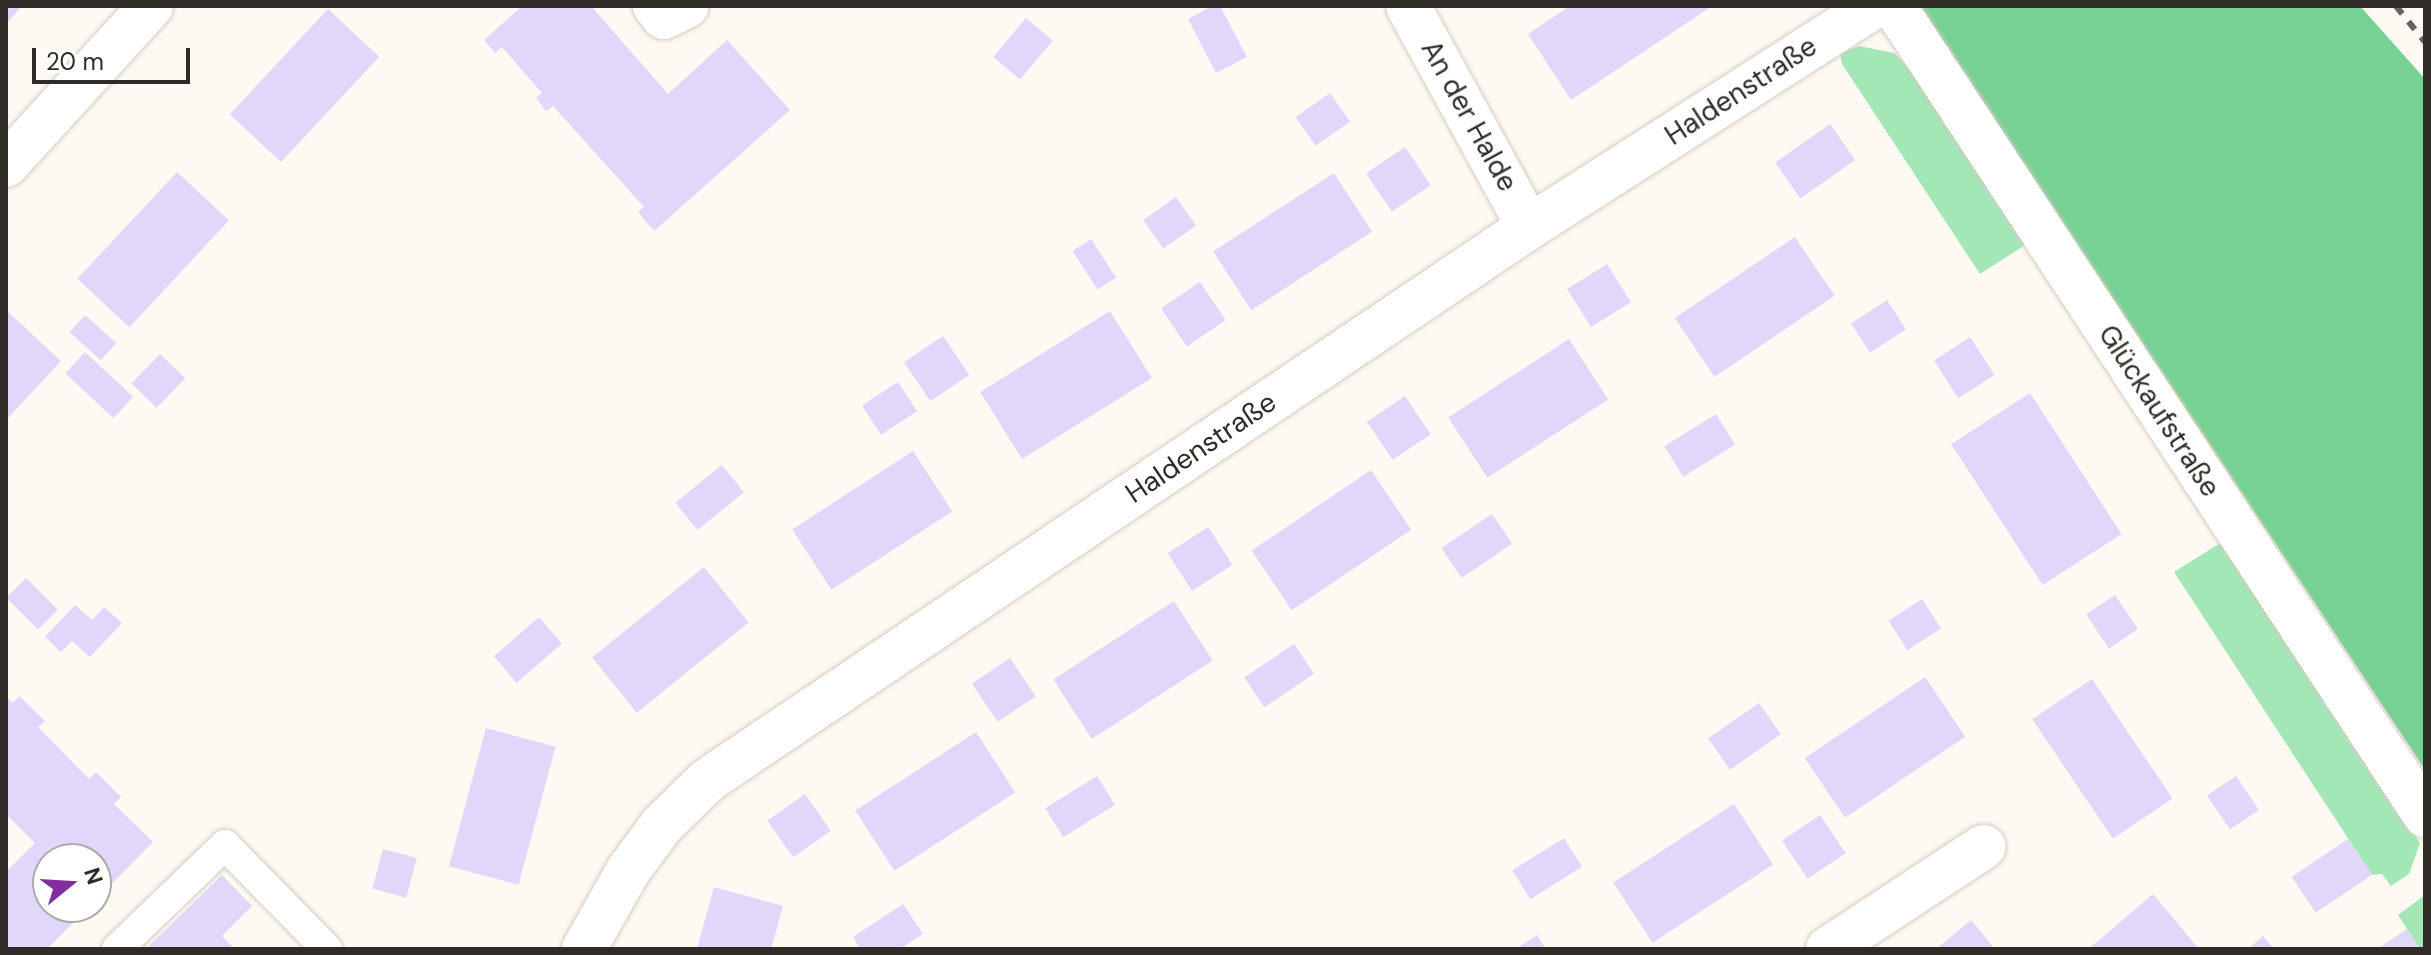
<!DOCTYPE html>
<meta charset="utf-8">
<style>
body{margin:0}
#map{position:relative;width:2431px;height:955px;overflow:hidden;background:#fef9f2;font-family:"DM Sans",sans-serif}
div>[style]{position:absolute}
[style*='--x']{left:calc(var(--x)*1px);top:calc(var(--y)*1px);width:calc(var(--w)*1px);rotate:calc(var(--a)*1deg)}
.green>*{inset:0;background:#a3e7b7}
.forest>*{inset:0;background:#76d194}
.building>*{inset:0;background:#e1d7fb;transform-origin:0 0}
.roads{filter:drop-shadow(0 0 2px #d4cdc0) drop-shadow(0 0 2px #d4cdc0)}
.lane>*{height:30px;margin:-15px;padding:0 15px;transform-origin:15px;border-radius:15px;background:#fff}
.street>*{height:44px;margin:-22px;padding:0 22px;transform-origin:22px;border-radius:22px;background:#fff}
.rail>*{height:6px;margin-top:-3px;transform-origin:0;background:repeating-linear-gradient(90deg,#65615c 0 10px,transparent 0 20px)}
span{translate:-50% -50%;white-space:nowrap;text-align:center;line-height:1.15;-webkit-text-stroke:7px #fff;paint-order:stroke}
.street-label{font-size:28px;color:#2f2c27}
.frame{position:absolute;inset:0;border:8px solid #2f2c27;pointer-events:none}
.north{position:absolute;left:32px;top:843px;width:80px;height:80px;box-sizing:border-box;background:#fff;border:2px solid #acaba9;border-radius:50%;rotate:72deg;font-size:22px;font-weight:700;line-height:32px;text-align:center;color:#2f2c27}
.north::after{content:'';display:block;margin:auto;width:28px;height:36px;background:#812f9f;clip-path:polygon(50% 0,100% 100%,50% 72%,0 100%)}
.scale{position:absolute;left:32px;top:48px;width:158px;height:36px;box-sizing:border-box;border:4px solid #2f2c27;border-top:0;padding-left:10px;font-size:24px;line-height:28px;white-space:nowrap;color:#2f2c27;-webkit-text-stroke:6px #fff;paint-order:stroke}
</style>
<div id="map">
<div class="green">
<div style="clip-path:polygon(1859px 46px,1894px 53px,1907px 65px,2025px 245px,1980px 274px,1842px 64px,1840px 53px)"></div>
<div style="clip-path:polygon(2222px 542px,2420px 843px,2409px 874px,2391px 886px,2382px 874px,2372px 875px,2174px 572px)"></div>
<div style="clip-path:polygon(2425px 895px,2425px 949px,2420px 949px,2398px 915px)"></div>
</div>
<div class="forest">
<div style="clip-path:polygon(1920px 6px,2360px 6px,2425px 79px,2425px 770px)"></div>
</div>
<div class="building">
<div style="clip-path:polygon(6px 6px,22px 6px,6px 24px)"></div>
<div style="clip-path:polygon(522px 6px,591px 6px,668px 94px,727px 40px,790px 110px,654px 231px,638px 212px,644px 207px,553px 106px,546px 111px,536px 98px,542px 93px,502px 47px,495px 53px,484px 40px)"></div>
<div style="clip-path:polygon(1212px 6px,1220px 6px,1247px 57px,1216px 73px,1188px 19px)"></div>
<div style="clip-path:polygon(1570px 6px,1712px 6px,1571px 100px,1528px 34px)"></div>
<div style="left:328px;top:9px;width:70px;height:144px;rotate:43deg"></div>
<div style="left:1026px;top:18px;width:35px;height:51px;rotate:40deg"></div>
<div style="left:1330px;top:93px;width:35px;height:42px;rotate:55deg"></div>
<div style="left:1830px;top:124px;width:44px;height:67px;rotate:55deg"></div>
<div style="left:1405px;top:147px;width:46px;height:47px;rotate:56deg"></div>
<div style="left:177px;top:172px;width:71px;height:146px;rotate:43deg"></div>
<div style="left:1334px;top:173px;width:70px;height:144px;rotate:57deg"></div>
<div style="left:1176px;top:197px;width:35px;height:40px;rotate:55deg"></div>
<div style="left:1795px;top:237px;width:71px;height:145px;rotate:56deg"></div>
<div style="left:1091px;top:239px;width:46px;height:22px;rotate:57deg"></div>
<div style="left:1607px;top:264px;width:45px;height:47px;rotate:58deg"></div>
<div style="left:1200px;top:282px;width:46px;height:47px;rotate:56deg"></div>
<div style="left:1887px;top:300px;width:35px;height:43px;rotate:57deg"></div>
<div style="clip-path:polygon(6px 310px,61px 361px,6px 420px)"></div>
<div style="left:1110px;top:311px;width:79px;height:153px;rotate:58deg"></div>
<div style="left:85px;top:315px;width:42px;height:23px;rotate:42deg"></div>
<div style="left:943px;top:336px;width:47px;height:47px;rotate:56deg"></div>
<div style="left:1970px;top:337px;width:45px;height:43px;rotate:57deg"></div>
<div style="left:1569px;top:339px;width:72px;height:144px;rotate:57deg"></div>
<div style="left:85px;top:352px;width:66px;height:29px;rotate:43deg"></div>
<div style="left:160px;top:354px;width:35px;height:41px;rotate:44deg"></div>
<div style="left:898px;top:382px;width:35px;height:43px;rotate:57deg"></div>
<div style="left:2030px;top:393px;width:168px;height:94px;rotate:57deg"></div>
<div style="left:1405px;top:396px;width:46px;height:46px;rotate:56deg"></div>
<div style="left:1716px;top:414px;width:36px;height:61px;rotate:58deg"></div>
<div style="left:913px;top:451px;width:72px;height:144px;rotate:57deg"></div>
<div style="left:722px;top:465px;width:35px;height:60px;rotate:51deg"></div>
<div style="left:1371px;top:470px;width:72px;height:144px;rotate:56deg"></div>
<div style="left:1492px;top:514px;width:36px;height:61px;rotate:56deg"></div>
<div style="left:1208px;top:527px;width:45px;height:48px;rotate:57deg"></div>
<div style="left:704px;top:567px;width:71px;height:144px;rotate:51deg"></div>
<div style="left:26px;top:578px;width:45px;height:28px;rotate:45deg"></div>
<div style="left:2115px;top:595px;width:41px;height:35px;rotate:56deg"></div>
<div style="left:1922px;top:599px;width:35px;height:40px;rotate:57deg"></div>
<div style="left:1174px;top:601px;width:71px;height:144px;rotate:57deg"></div>
<div style="clip-path:polygon(75px 605px,92px 620px,104px 607px,122px 623px,90px 657px,72px 641px,61px 652px,45px 637px)"></div>
<div style="left:539px;top:617px;width:35px;height:60px;rotate:49deg"></div>
<div style="left:1294px;top:644px;width:36px;height:60px;rotate:56deg"></div>
<div style="left:1010px;top:658px;width:46px;height:46px;rotate:56deg"></div>
<div style="left:1925px;top:677px;width:72px;height:145px;rotate:56deg"></div>
<div style="left:2092px;top:679px;width:144px;height:72px;rotate:56deg"></div>
<div style="clip-path:polygon(6px 696px,13px 703px,19px 696px,45px 721px,38px 727px,89px 779px,96px 772px,121px 797px,114px 804px,153px 842px,96px 900px,96px 859px,48px 859px,48px 907px,89px 907px,47px 949px,6px 949px,6px 872px,35px 843px,6px 814px)"></div>
<div style="left:1759px;top:703px;width:38px;height:62px;rotate:55deg"></div>
<div style="left:486px;top:728px;width:72px;height:143px;rotate:15deg"></div>
<div style="left:976px;top:732px;width:72px;height:144px;rotate:57deg"></div>
<div style="left:1097px;top:776px;width:34px;height:61px;rotate:58deg"></div>
<div style="left:2236px;top:776px;width:41px;height:35px;rotate:56deg"></div>
<div style="left:805px;top:794px;width:45px;height:46px;rotate:55deg"></div>
<div style="left:1734px;top:804px;width:72px;height:144px;rotate:57deg"></div>
<div style="left:1820px;top:815px;width:46px;height:46px;rotate:56deg"></div>
<div style="left:1564px;top:838px;width:34px;height:61px;rotate:58deg"></div>
<div style="left:2348px;top:839px;width:43px;height:68px;rotate:56deg"></div>
<div style="left:383px;top:849px;width:35px;height:41px;rotate:15deg"></div>
<div style="clip-path:polygon(222px 875px,252px 906px,222px 936px,235px 949px,146px 949px)"></div>
<div style="clip-path:polygon(714px 887px,783px 906px,771px 949px,697px 949px)"></div>
<div style="clip-path:polygon(2153px 894px,2199px 949px,2088px 949px,2098px 941px)"></div>
<div style="clip-path:polygon(903px 904px,923px 934px,900px 949px,860px 949px,853px 937px)"></div>
<div style="clip-path:polygon(1971px 920px,1995px 949px,1936px 949px,1953px 935px)"></div>
<div style="clip-path:polygon(2407px 929px,2420px 949px,2377px 949px)"></div>
<div style="clip-path:polygon(1537px 935px,1546px 949px,1516px 949px)"></div>
<div style="clip-path:polygon(2263px 936px,2274px 949px,2248px 949px)"></div>
</div>
<div class="roads">
<div class="lane">
<div style="--x:117;--y:949;--w:150;--a:-43.9"></div>
<div style="--x:225;--y:845;--w:146;--a:45.6"></div>
</div>
<div class="street">
<div style="--x:655;--y:6;--w:14;--a:51"></div>
<div style="--x:664;--y:17;--w:25;--a:-26"></div>
<div style="--x:1408;--y:6;--w:252;--a:61.3"></div>
<div style="--x:1894;--y:6;--w:968;--a:56.72"></div>
<div style="--x:6;--y:165;--w:215;--a:-47.6"></div>
<div style="--x:584;--y:949;--w:90;--a:-60.6"></div>
<div style="--x:628;--y:871;--w:56;--a:-53.7"></div>
<div style="--x:661;--y:826;--w:66;--a:-44.4"></div>
<div style="--x:708;--y:780;--w:990;--a:-33.96"></div>
<div style="--x:1529;--y:227;--w:410;--a:-32.6"></div>
<div style="--x:1828;--y:949;--w:186;--a:-33.3"></div>
</div>
</div>
<div class="rail">
<div style="--x:2396;--y:6;--w:46;--a:51.1"></div>
</div>
<div class="street-label">
<span style="left:1741px;top:91px;rotate:-33deg">Haldenstraße</span>
<span style="left:1469px;top:116px;rotate:61deg">An der Halde</span>
<span style="left:2159px;top:411px;rotate:57deg">Glückaufstraße</span>
<span style="left:1201px;top:448px;rotate:-34deg">Haldenstraße</span>
</div>
<div class="frame"></div>
<div class="north">N</div>
<div class="scale">20 m</div>
</div>
